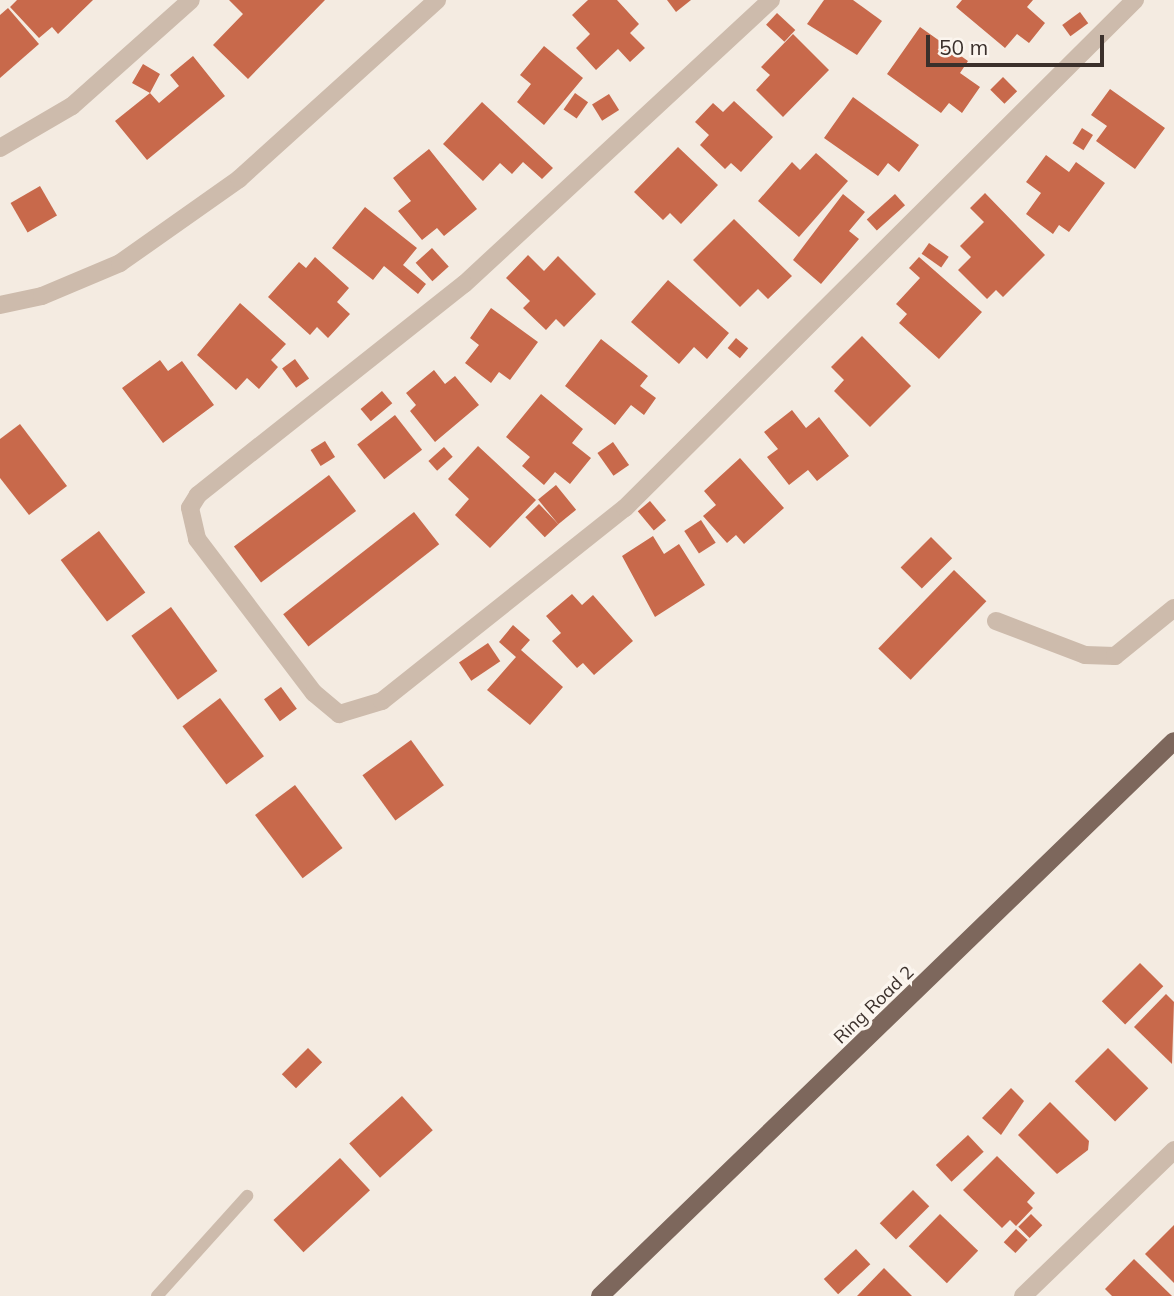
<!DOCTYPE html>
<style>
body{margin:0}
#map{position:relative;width:1174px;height:1296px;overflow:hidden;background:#f4ebe1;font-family:Mulish,sans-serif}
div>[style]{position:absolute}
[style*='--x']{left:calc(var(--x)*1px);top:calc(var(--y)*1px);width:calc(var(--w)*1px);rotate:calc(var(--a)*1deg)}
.building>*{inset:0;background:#c8694b;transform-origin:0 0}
.service>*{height:12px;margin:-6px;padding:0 6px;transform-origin:6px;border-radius:6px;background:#cdbbac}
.minor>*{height:18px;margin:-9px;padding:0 9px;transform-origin:9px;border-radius:9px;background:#cdbbac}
.primary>*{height:18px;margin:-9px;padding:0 9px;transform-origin:9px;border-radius:9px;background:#7d675c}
span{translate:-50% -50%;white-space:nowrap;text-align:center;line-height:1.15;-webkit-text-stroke:7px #fbf5ee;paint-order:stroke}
.street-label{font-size:18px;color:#3b302b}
.scale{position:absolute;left:926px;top:35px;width:178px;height:32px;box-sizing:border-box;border:4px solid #3b302b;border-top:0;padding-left:9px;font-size:21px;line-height:24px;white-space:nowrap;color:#3b302b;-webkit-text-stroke:5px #fbf5ee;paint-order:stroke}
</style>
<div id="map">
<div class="building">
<div style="clip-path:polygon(17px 0,93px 0,58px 34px,52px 27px,39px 38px,10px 7px)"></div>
<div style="clip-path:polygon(229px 0,325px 0,248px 79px,213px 45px,243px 14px)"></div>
<div style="clip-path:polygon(588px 0,617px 0,639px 24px,630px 33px,645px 48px,630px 62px,618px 49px,596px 70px,576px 48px,590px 34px,572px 15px)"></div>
<div style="clip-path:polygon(667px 0,691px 0,676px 12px)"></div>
<div style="clip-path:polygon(824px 0,853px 0,882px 21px,857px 55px,807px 24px)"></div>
<div style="clip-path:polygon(962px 0,1033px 0,1027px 7px,1045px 23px,1029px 43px,1017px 34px,1005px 48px,956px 7px)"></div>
<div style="clip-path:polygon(8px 8px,39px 44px,0 78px,0 15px)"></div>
<div style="left:1080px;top:12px;width:14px;height:22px;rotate:54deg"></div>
<div style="left:777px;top:13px;width:25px;height:16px;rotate:43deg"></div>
<div style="clip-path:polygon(920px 27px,968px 61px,960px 73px,980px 87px,962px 113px,949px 103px,941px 113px,887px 74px)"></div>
<div style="clip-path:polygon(793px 34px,829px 70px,783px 117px,756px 90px,770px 75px,761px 67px)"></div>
<div style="clip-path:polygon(544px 46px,583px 78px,544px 125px,517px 102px,531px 84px,520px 75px)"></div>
<div style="clip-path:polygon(193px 56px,225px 96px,147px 160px,115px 121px,150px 93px,132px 83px,143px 64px,160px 74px,150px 93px,159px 103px,179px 86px,170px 75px)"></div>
<div style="left:1003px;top:77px;width:20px;height:18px;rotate:45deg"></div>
<div style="clip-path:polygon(1110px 89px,1165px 128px,1135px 169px,1096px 141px,1107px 126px,1091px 115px)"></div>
<div style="left:575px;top:93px;width:16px;height:20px;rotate:35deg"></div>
<div style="left:609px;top:94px;width:19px;height:20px;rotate:58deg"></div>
<div style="clip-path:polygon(853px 97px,919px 145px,899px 172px,888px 163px,878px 176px,824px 138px)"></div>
<div style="clip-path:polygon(734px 101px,773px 137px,741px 172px,731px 163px,725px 169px,700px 145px,709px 135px,695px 122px,713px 103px,723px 112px)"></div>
<div style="clip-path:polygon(482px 102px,553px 168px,542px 179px,523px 162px,512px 174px,500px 163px,483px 181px,443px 144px)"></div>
<div style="left:1082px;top:128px;width:13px;height:18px;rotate:32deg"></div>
<div style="clip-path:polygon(678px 147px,718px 185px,681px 224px,670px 213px,663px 220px,634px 192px)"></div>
<div style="clip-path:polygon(429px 149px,477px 209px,444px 236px,437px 228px,422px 240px,398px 211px,411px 201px,393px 178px)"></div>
<div style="clip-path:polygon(816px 153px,848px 181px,799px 237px,758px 201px,792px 162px,800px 170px)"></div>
<div style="clip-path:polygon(1046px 155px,1069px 172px,1076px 162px,1105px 183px,1069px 232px,1059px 225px,1053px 234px,1026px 214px,1041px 193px,1026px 182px)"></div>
<div style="left:40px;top:186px;width:34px;height:34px;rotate:60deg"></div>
<div style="clip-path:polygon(985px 193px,1045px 255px,1003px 297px,996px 290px,987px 299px,958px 270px,971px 257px,960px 246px,984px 222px,970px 208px)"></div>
<div style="clip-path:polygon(843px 194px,865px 212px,849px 231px,859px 239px,821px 284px,793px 260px)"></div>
<div style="left:895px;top:194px;width:15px;height:38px;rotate:48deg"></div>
<div style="clip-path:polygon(365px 207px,417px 248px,403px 265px,426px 284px,418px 294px,384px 266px,373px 280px,332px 248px)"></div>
<div style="clip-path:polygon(734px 219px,792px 276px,768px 299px,758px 289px,740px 307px,693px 260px)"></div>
<div style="left:929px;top:243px;width:24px;height:13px;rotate:35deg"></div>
<div style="left:432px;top:248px;width:25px;height:22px;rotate:48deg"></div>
<div style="clip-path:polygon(528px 255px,544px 271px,558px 256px,596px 294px,564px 327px,556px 319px,546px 330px,523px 308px,530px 301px,506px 278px)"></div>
<div style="clip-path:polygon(315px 257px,349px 288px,337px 302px,350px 314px,328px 338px,317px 327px,310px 335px,268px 297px,299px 262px,306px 268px)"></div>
<div style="clip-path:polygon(919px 257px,982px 312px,939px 359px,899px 323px,907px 314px,896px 304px,920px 278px,909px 268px)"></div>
<div style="clip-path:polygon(668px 280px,729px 333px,707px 359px,694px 347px,679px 364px,631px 322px)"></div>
<div style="clip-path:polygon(240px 303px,286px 344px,271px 360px,278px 367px,259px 389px,247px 378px,236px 390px,197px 355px)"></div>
<div style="clip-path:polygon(491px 308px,538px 342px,510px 380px,499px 372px,491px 383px,465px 363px,479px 345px,470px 338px)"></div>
<div style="clip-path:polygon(862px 336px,911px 386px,870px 427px,834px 391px,844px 380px,831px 367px)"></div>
<div style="left:736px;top:338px;width:16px;height:13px;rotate:40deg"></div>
<div style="clip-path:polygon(601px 339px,648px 376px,640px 386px,656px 398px,644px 415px,631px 405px,615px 425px,565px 386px)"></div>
<div style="left:295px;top:359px;width:24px;height:16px;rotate:54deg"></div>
<div style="clip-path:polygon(160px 360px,168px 371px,182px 361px,214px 405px,163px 443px,122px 388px)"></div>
<div style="clip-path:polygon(434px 370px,445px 384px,455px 376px,479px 405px,435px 442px,410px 411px,416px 405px,406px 393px)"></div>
<div style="left:382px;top:391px;width:16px;height:28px;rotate:50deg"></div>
<div style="clip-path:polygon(541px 394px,583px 429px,572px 443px,591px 458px,570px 484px,555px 472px,544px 485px,522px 466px,530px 457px,506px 437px)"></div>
<div style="clip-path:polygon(792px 410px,806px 428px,819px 417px,849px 456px,817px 481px,808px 470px,789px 485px,767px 457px,778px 449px,764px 432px)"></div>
<div style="left:395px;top:415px;width:44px;height:48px;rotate:52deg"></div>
<div style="clip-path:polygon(20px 424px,67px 486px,29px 515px,0 478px,0 439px)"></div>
<div style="left:325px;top:441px;width:19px;height:17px;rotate:58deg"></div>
<div style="left:613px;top:442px;width:28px;height:19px;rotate:55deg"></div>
<div style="clip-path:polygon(478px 446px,536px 500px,490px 548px,455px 515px,469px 499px,448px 479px)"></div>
<div style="left:444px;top:447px;width:13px;height:21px;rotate:48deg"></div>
<div style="clip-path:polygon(740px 458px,784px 508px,744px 544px,736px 535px,727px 543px,703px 516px,716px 505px,704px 491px)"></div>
<div style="left:329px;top:475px;width:45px;height:119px;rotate:53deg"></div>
<div style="left:556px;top:485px;width:32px;height:23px;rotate:51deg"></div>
<div style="left:650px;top:501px;width:25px;height:16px;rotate:50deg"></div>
<div style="left:539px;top:504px;width:28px;height:19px;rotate:46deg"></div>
<div style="left:414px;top:512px;width:41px;height:166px;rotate:52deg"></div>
<div style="left:701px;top:520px;width:27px;height:20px;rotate:57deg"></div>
<div style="left:99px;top:531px;width:77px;height:48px;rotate:53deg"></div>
<div style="clip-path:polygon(653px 536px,664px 554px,679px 544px,705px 585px,655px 617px,622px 556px)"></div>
<div style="left:931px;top:537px;width:30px;height:43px;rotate:45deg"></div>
<div style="left:954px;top:570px;width:45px;height:109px;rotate:44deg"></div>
<div style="clip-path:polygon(572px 594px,582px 605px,593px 595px,633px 641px,594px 675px,583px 663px,577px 668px,552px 641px,561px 633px,546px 616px)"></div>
<div style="left:171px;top:607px;width:79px;height:49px;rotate:54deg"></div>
<div style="clip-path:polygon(513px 625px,530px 640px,521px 650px,563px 687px,530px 725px,487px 690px,516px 657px,499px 642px)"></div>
<div style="left:488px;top:643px;width:22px;height:35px;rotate:56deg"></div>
<div style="left:281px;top:687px;width:27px;height:21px;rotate:54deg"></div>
<div style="left:220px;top:698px;width:73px;height:47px;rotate:53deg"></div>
<div style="left:411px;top:740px;width:56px;height:60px;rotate:54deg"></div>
<div style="left:295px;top:785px;width:79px;height:50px;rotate:53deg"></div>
<div style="left:1140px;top:963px;width:33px;height:54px;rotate:45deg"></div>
<div style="clip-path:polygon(1166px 994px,1174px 1002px,1172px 1064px,1134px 1027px)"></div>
<div style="left:308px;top:1048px;width:20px;height:37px;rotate:45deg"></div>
<div style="left:1108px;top:1048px;width:57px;height:47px;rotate:45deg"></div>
<div style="clip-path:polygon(1011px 1088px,1024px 1101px,1001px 1135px,982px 1118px)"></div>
<div style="left:402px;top:1096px;width:46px;height:71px;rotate:48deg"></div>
<div style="clip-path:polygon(1050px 1102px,1089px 1141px,1088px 1150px,1057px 1174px,1018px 1135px)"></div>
<div style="left:968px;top:1135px;width:23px;height:44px;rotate:47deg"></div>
<div style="clip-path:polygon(997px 1156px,1035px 1193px,1027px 1202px,1033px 1208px,1016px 1226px,1010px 1220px,1002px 1228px,963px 1190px)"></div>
<div style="left:340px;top:1158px;width:44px;height:91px;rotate:47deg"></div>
<div style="left:913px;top:1190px;width:23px;height:47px;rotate:45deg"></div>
<div style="left:940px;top:1214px;width:53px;height:45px;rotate:44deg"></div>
<div style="left:1031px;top:1214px;width:16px;height:18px;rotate:45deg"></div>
<div style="clip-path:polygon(1174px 1225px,1174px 1283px,1145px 1254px)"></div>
<div style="left:1016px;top:1229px;width:16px;height:18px;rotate:43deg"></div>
<div style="left:856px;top:1249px;width:21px;height:44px;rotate:47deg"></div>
<div style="clip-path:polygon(1134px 1259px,1172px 1296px,1112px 1296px,1105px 1289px)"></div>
<div style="clip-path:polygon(884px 1268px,912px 1296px,857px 1296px)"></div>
</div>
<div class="service">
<div style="--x:157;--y:1296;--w:135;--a:-48"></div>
</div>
<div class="minor">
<div style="--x:771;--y:0;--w:418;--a:137.2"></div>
<div style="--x:464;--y:284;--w:340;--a:141.6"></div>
<div style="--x:198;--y:495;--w:15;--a:122"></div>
<div style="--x:190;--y:508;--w:32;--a:77"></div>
<div style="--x:197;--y:539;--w:193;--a:52.8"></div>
<div style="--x:314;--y:693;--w:33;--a:40"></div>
<div style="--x:339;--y:714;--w:45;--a:-16.8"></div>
<div style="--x:382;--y:701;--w:310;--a:-38.5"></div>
<div style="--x:625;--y:508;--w:720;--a:-44.89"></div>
<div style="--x:0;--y:148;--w:83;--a:-30.3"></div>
<div style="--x:72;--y:106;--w:159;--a:-41.7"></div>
<div style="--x:0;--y:305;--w:43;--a:-12.1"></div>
<div style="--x:42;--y:296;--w:85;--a:-22.9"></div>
<div style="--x:120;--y:263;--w:146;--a:-35.2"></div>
<div style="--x:239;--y:179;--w:267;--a:-42.1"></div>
<div style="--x:996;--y:621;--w:95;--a:20.9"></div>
<div style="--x:1085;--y:655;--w:30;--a:2"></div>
<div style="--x:1115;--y:656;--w:76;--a:-39.1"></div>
<div style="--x:1023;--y:1296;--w:210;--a:-44"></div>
</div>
<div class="primary">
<div style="--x:600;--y:1296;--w:798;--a:-44.04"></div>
</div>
<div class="street-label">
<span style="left:874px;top:1005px;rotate:-44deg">Ring Road 2</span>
</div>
<div class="scale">50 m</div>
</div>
